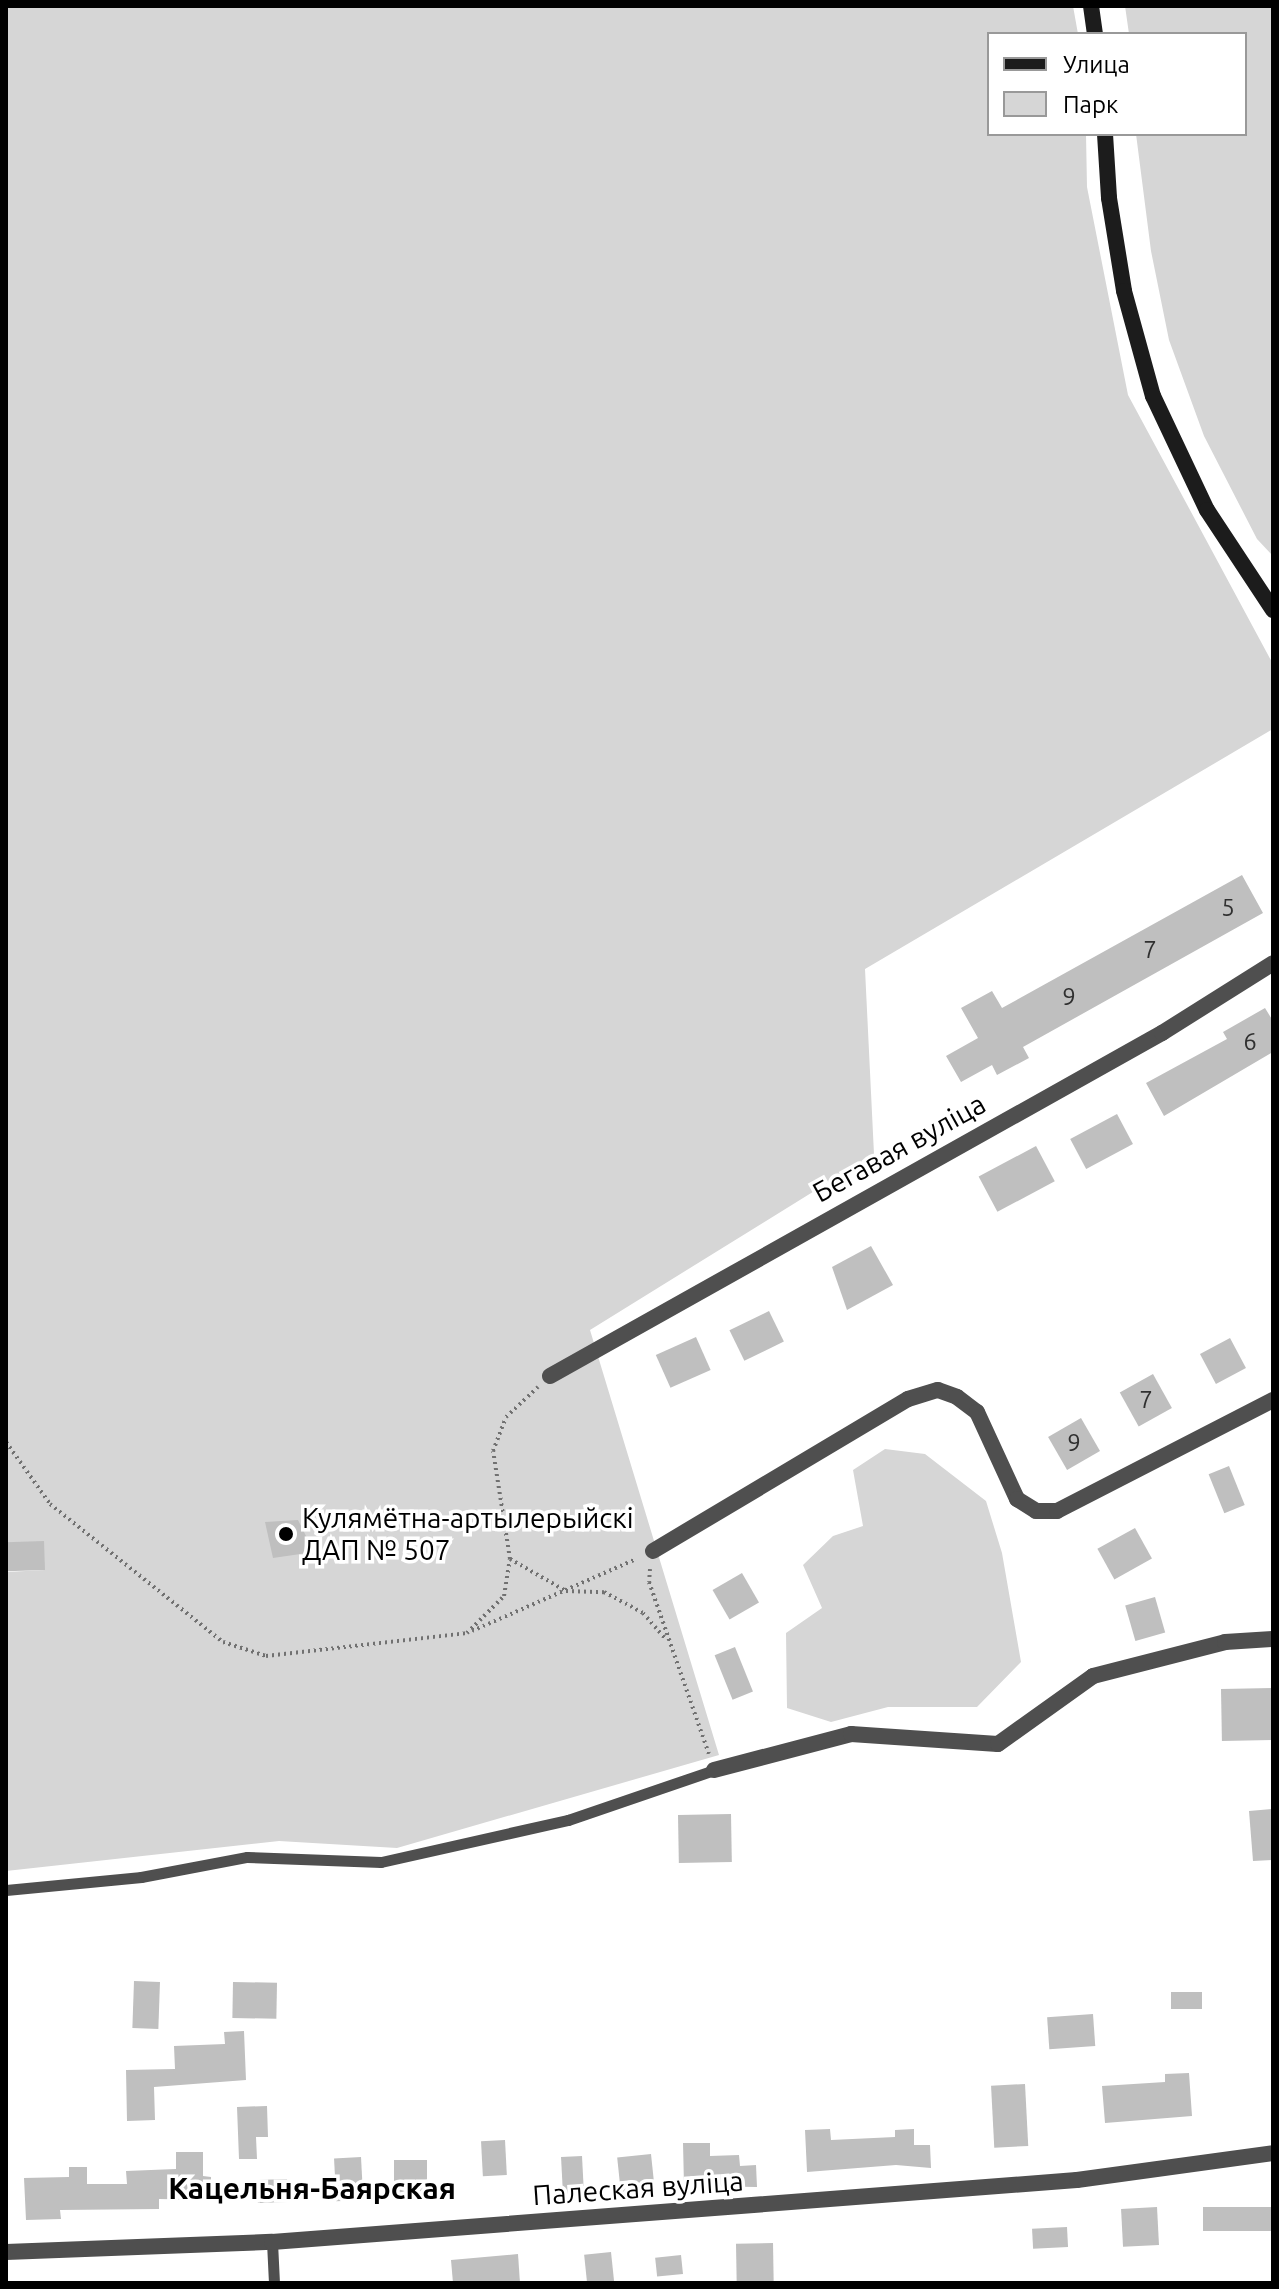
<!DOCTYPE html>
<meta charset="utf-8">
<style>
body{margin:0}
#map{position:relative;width:1279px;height:2289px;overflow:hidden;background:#fff;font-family:Ubuntu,sans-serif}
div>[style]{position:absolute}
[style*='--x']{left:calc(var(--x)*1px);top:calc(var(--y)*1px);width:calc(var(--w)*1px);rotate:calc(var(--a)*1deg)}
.green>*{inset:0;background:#d6d6d6}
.building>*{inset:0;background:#bfbfbf;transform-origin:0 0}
.path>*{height:4px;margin-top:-2px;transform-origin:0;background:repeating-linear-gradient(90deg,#717171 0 2px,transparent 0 6px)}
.lane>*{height:11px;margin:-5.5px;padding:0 5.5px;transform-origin:5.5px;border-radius:5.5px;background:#4f4f4f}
.street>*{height:16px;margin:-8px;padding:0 8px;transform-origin:8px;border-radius:8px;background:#4f4f4f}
.secondary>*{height:16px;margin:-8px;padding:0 8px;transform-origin:8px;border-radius:8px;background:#1c1c1c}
.dots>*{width:22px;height:22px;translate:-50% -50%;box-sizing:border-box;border:4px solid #fff;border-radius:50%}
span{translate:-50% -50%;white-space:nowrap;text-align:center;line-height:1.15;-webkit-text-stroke:7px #fff;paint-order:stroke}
.number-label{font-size:24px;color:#303030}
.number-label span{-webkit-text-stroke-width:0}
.street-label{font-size:28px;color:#000}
.poi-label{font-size:28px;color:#000}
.left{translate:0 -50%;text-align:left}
.neighbourhood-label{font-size:30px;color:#000;font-weight:700}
.frame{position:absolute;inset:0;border:8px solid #000;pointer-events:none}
.legend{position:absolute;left:987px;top:32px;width:260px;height:104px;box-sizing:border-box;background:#fff;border:2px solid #999;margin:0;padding:10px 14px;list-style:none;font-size:24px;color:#000}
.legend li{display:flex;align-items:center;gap:16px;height:40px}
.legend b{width:40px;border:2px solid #999}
</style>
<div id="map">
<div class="green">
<div style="clip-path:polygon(6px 6px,1073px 6px,1078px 34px,989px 34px,989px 134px,1086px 134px,1087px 187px,1128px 395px,1273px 664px,1273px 729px,865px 969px,874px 1154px,590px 1330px,719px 1755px,397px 1848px,279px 1841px,6px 1871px,6px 1572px,45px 1570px,6px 1543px)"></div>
<div style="clip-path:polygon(1125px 6px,1273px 6px,1273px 556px,1257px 539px,1204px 436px,1169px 340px,1151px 251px,1136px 134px,1245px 134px,1245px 34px,1129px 34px)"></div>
<div style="clip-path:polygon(885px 1449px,925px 1454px,986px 1501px,1002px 1553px,1021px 1662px,977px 1707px,888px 1707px,831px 1722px,787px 1708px,786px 1633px,822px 1608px,803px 1565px,833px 1536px,863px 1526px,853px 1470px)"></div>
</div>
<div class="building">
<div style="clip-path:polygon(1242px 875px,1263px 913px,1023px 1047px,1029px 1058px,997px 1075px,992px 1065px,961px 1082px,946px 1056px,978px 1038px,961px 1008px,992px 991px,1002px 1008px)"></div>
<div style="clip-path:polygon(1265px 1008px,1273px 1021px,1273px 1052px,1164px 1116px,1146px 1083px,1227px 1039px,1223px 1032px)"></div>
<div style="left:1117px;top:1114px;width:34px;height:53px;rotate:62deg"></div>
<div style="left:1036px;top:1146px;width:40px;height:65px;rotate:62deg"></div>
<div style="clip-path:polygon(871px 1246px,893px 1285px,847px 1310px,832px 1267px)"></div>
<div style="left:769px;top:1311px;width:34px;height:44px;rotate:64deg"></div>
<div style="left:696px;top:1337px;width:36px;height:44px;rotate:66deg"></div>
<div style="left:1230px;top:1338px;width:34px;height:34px;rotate:62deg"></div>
<div style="left:1153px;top:1374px;width:39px;height:38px;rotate:61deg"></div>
<div style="left:1081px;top:1418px;width:38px;height:38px;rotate:60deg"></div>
<div style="left:1229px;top:1466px;width:42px;height:22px;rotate:68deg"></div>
<div style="clip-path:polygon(298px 1520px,314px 1552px,273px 1558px,265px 1522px)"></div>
<div style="left:1135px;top:1528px;width:35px;height:43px;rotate:61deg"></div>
<div style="left:44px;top:1541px;width:29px;height:38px;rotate:88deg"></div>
<div style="left:742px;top:1573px;width:34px;height:34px;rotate:60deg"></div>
<div style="left:1155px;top:1597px;width:37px;height:31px;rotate:74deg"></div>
<div style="left:735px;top:1647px;width:48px;height:22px;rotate:68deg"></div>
<div style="left:1272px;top:1688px;width:52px;height:51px;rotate:89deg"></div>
<div style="clip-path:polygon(1273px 1809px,1273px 1860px,1253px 1861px,1249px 1811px)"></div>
<div style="left:731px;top:1814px;width:48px;height:53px;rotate:89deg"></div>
<div style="left:134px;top:1981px;width:26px;height:47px;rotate:2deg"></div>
<div style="left:233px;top:1982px;width:44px;height:36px;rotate:1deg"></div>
<div style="left:1202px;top:1992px;width:17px;height:31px;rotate:90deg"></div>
<div style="left:1093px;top:2014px;width:32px;height:46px;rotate:86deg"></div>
<div style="clip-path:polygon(244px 2031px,246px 2080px,154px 2087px,155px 2120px,127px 2121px,126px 2070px,175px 2069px,174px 2046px,225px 2044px,224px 2032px)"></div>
<div style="clip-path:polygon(1189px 2073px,1192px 2116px,1105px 2123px,1102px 2086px,1165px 2082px,1165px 2074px)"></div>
<div style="left:1025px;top:2084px;width:62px;height:34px;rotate:87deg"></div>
<div style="clip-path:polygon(267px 2106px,268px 2137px,256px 2137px,257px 2159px,239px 2159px,237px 2107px)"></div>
<div style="clip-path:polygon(830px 2129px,831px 2140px,895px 2137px,895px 2130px,914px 2129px,914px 2145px,930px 2145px,931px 2168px,896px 2165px,807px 2172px,805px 2130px)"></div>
<div style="left:505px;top:2140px;width:35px;height:24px;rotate:87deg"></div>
<div style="clip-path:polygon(683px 2143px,710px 2143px,710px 2156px,739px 2155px,740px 2166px,756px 2165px,757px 2187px,684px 2186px)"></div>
<div style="clip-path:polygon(176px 2152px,203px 2152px,203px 2176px,211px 2177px,211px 2200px,159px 2199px,159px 2209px,60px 2210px,61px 2219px,26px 2220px,24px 2178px,69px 2177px,69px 2167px,87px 2167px,87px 2184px,127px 2184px,126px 2171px,176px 2169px)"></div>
<div style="left:651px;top:2154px;width:40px;height:34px;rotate:84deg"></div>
<div style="left:582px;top:2156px;width:37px;height:21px;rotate:87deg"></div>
<div style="left:361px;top:2157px;width:43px;height:27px;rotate:87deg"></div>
<div style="left:394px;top:2160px;width:33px;height:39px"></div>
<div style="left:287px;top:2179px;width:23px;height:30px;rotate:88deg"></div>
<div style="left:1157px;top:2207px;width:38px;height:36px;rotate:87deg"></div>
<div style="left:1273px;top:2207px;width:24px;height:70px;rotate:90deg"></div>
<div style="left:1067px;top:2227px;width:20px;height:35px;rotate:87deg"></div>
<div style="left:773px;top:2243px;width:40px;height:37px;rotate:89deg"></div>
<div style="left:611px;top:2252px;width:31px;height:27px;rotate:84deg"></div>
<div style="clip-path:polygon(518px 2254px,520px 2283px,453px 2283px,451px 2260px)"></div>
<div style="left:681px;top:2255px;width:19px;height:26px;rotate:84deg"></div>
</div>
<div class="path">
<div style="--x:6;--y:1442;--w:76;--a:54.6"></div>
<div style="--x:50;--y:1504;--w:221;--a:38.6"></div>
<div style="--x:223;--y:1642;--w:45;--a:18"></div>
<div style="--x:266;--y:1656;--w:202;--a:-6.5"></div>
<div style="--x:467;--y:1633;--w:52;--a:-45"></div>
<div style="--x:504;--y:1596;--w:37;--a:-81"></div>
<div style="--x:510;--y:1559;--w:109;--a:-98.9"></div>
<div style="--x:493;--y:1451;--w:36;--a:-69"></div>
<div style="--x:506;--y:1417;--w:44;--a:-43.2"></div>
<div style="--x:510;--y:1559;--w:64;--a:29.7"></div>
<div style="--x:566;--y:1591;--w:38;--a:2"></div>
<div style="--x:604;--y:1592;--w:44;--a:28.3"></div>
<div style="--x:643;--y:1613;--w:35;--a:49"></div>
<div style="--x:650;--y:1569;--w:13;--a:94"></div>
<div style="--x:649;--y:1582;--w:182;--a:70.8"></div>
<div style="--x:472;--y:1631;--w:179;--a:-23.7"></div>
</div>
<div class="lane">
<div style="--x:6;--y:1890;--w:136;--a:-5.5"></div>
<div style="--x:141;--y:1877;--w:108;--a:-10.7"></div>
<div style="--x:247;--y:1857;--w:134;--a:2.1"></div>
<div style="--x:381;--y:1862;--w:192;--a:-12.7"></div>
<div style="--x:568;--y:1820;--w:154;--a:-18.9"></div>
<div style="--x:272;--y:2242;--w:41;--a:87.2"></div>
</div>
<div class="street">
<div style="--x:550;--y:1376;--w:702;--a:-29.27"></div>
<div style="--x:1162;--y:1033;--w:131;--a:-32.2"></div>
<div style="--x:653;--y:1551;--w:297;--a:-30.8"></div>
<div style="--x:908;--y:1399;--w:31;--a:-17"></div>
<div style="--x:938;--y:1390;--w:20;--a:20"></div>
<div style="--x:957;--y:1397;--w:25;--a:37"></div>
<div style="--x:977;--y:1412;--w:96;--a:65.3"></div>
<div style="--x:1017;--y:1499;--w:22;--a:32"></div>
<div style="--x:1036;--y:1511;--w:21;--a:0"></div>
<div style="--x:1057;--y:1511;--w:243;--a:-27.2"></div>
<div style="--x:714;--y:1770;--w:142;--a:-14.7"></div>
<div style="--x:851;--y:1734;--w:147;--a:3.9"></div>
<div style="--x:998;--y:1744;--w:117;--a:-35.6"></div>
<div style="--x:1093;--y:1676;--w:136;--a:-14.4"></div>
<div style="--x:1225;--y:1642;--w:48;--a:-3.6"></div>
<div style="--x:6;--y:2252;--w:266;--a:-2.2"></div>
<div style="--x:272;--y:2242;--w:807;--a:-4.4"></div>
<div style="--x:1077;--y:2180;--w:198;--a:-7.8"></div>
</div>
<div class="secondary">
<div style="--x:1091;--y:6;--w:28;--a:82"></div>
<div style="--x:1105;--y:134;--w:64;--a:86.4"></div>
<div style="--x:1109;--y:198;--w:94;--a:80.8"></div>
<div style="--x:1124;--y:291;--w:109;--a:74.6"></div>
<div style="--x:1153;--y:396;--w:126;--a:64.7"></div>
<div style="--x:1207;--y:510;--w:120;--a:56.6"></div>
</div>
<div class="dots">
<div style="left:286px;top:1534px;background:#000"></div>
</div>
<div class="number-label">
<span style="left:1228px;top:908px">5</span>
<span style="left:1150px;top:950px">7</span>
<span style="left:1069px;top:997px">9</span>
<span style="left:1250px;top:1042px">6</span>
<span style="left:1146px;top:1400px">7</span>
<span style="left:1074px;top:1443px">9</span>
</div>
<div class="street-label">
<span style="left:899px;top:1148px;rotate:-29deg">Бегавая вуліца</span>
<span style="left:638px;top:2188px;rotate:-4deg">Палеская вуліца</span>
</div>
<div class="poi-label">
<span class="left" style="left:302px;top:1534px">Кулямётна-артылерыйскі<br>ДАП № 507</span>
</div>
<div class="neighbourhood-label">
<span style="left:312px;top:2188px">Кацельня-Баярская</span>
</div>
<div class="frame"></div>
<ul class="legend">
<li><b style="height:10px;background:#1c1c1c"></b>Улица</li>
<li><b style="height:22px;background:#d6d6d6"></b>Парк</li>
</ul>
</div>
